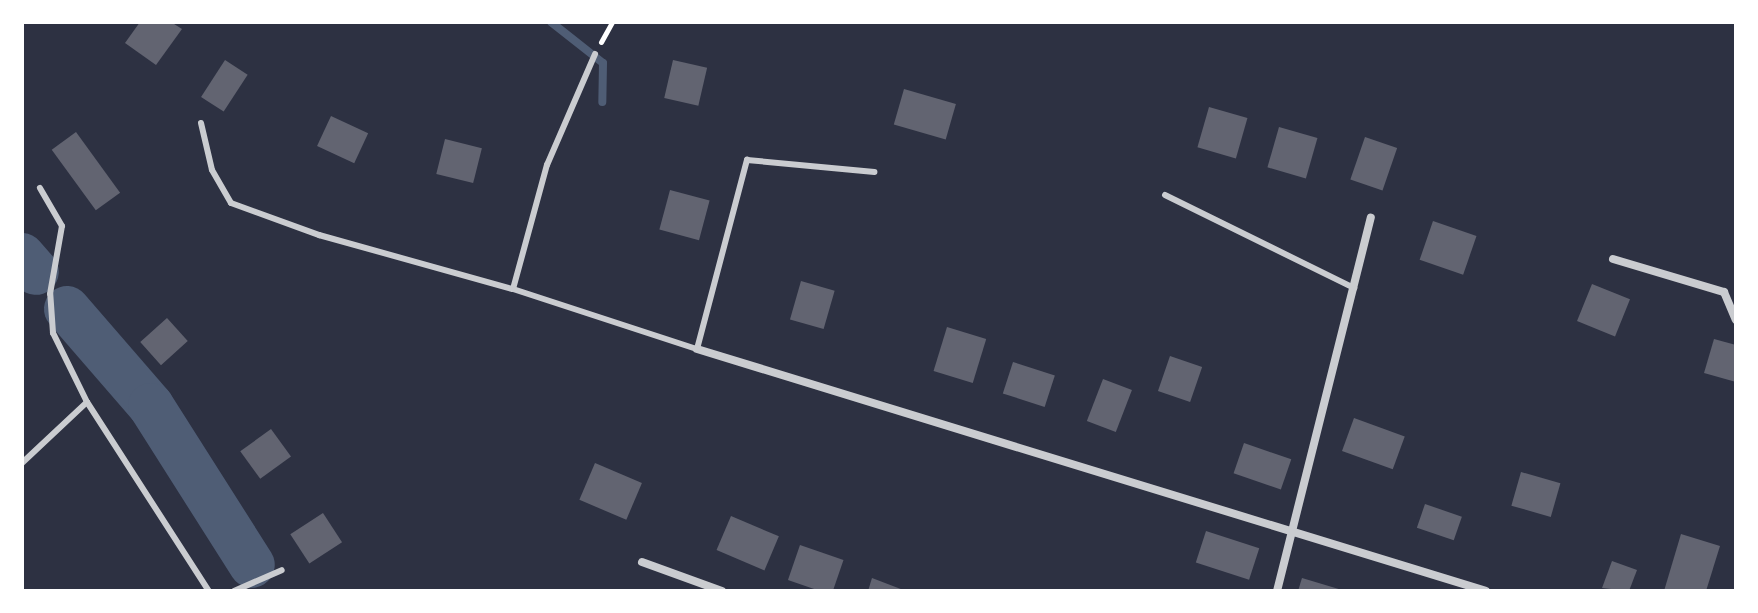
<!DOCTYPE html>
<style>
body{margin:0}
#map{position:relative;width:1758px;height:613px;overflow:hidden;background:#2d3142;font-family:Lato,sans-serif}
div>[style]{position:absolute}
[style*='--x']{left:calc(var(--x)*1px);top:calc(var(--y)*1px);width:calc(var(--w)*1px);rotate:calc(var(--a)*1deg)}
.stream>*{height:8px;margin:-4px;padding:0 4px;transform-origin:4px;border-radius:4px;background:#4f5d75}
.river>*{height:46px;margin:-23px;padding:0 23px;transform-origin:23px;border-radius:23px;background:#4f5d75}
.building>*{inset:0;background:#626471;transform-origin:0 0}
.path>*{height:5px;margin:-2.5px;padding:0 2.5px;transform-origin:2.5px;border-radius:2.5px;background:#fff}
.service>*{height:6px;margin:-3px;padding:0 3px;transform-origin:3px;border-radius:3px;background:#caccd0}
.minor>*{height:8px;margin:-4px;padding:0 4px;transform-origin:4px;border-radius:4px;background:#caccd0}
span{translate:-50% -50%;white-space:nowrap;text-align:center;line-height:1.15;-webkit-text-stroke:6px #fff;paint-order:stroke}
.frame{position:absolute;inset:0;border:24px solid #fff;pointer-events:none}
</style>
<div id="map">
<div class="stream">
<div style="--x:551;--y:22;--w:66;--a:38.3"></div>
<div style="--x:603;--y:63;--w:39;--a:91"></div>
</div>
<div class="river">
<div style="--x:22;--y:256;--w:21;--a:49"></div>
<div style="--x:67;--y:309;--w:128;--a:49.1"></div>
<div style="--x:151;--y:406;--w:188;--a:57.6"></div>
</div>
<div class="building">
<div style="clip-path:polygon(140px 22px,171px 22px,182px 29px,156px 65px,125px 43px)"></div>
<div style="left:225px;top:60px;width:27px;height:44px;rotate:33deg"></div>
<div style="left:673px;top:60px;width:35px;height:39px;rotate:13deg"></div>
<div style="left:904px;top:89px;width:54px;height:37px;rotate:16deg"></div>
<div style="left:1209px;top:107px;width:40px;height:42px;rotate:16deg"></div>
<div style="left:331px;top:116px;width:41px;height:33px;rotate:25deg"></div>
<div style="left:1279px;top:127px;width:40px;height:42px;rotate:16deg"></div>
<div style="left:76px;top:132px;width:75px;height:30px;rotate:54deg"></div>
<div style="left:1365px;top:137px;width:34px;height:45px;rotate:19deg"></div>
<div style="left:445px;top:139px;width:38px;height:36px;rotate:14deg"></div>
<div style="left:670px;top:190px;width:41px;height:41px;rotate:15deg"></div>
<div style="left:1433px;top:221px;width:46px;height:41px;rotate:19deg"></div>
<div style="left:801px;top:281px;width:35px;height:40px;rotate:16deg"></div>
<div style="left:1592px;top:284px;width:41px;height:40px;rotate:22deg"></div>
<div style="left:167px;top:318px;width:31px;height:36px;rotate:48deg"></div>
<div style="left:947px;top:327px;width:41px;height:46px;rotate:17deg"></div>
<div style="clip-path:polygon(1714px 339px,1736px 345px,1736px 382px,1704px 373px)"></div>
<div style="left:1170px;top:356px;width:34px;height:37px;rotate:19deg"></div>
<div style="left:1013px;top:362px;width:44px;height:33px;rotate:18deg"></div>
<div style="left:1103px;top:379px;width:31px;height:45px;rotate:21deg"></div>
<div style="left:1354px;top:418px;width:54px;height:35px;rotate:20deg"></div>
<div style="left:271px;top:429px;width:34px;height:38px;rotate:54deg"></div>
<div style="left:1244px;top:443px;width:50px;height:32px;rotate:19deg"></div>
<div style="left:595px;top:463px;width:51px;height:40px;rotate:23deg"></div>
<div style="left:1521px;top:472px;width:41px;height:35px;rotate:16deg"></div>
<div style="left:1425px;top:504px;width:39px;height:25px;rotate:19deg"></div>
<div style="left:323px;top:513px;width:35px;height:39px;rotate:57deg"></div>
<div style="left:731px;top:516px;width:52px;height:37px;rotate:23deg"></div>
<div style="left:1206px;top:531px;width:56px;height:33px;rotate:18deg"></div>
<div style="clip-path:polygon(1681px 534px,1720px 546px,1706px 591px,1664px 591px)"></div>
<div style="left:800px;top:545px;width:46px;height:37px;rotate:19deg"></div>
<div style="clip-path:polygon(1612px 561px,1637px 570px,1629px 591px,1602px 588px)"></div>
<div style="clip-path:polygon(872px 578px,906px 591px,868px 591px)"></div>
<div style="clip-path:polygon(1302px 578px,1342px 590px,1342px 591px,1298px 591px)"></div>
</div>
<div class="path">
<div style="--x:601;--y:42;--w:23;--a:-61"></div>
</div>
<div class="service">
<div style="--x:201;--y:123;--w:48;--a:76.8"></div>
<div style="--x:212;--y:170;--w:38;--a:60"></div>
<div style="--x:231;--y:203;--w:94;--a:20"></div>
<div style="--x:319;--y:235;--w:201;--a:15.6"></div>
<div style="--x:513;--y:289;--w:194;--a:18.1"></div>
<div style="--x:697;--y:349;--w:196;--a:-75.2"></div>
<div style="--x:747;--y:160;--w:128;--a:5.4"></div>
<div style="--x:1165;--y:195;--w:211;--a:26.2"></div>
<div style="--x:513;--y:289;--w:129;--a:-74.7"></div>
<div style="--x:547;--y:165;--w:121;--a:-66.6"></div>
<div style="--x:87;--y:402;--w:225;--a:57.2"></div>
<div style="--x:22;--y:463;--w:89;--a:-43.2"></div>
<div style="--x:87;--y:402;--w:77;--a:-116.2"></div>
<div style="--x:53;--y:333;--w:39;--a:-94"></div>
<div style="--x:50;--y:294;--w:69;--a:-80"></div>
<div style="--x:62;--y:226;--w:44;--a:-120.1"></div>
<div style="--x:234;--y:591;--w:52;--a:-23.6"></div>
</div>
<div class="minor">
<div style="--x:1613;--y:259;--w:116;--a:16.6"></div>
<div style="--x:1724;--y:292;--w:30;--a:67"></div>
<div style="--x:697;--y:349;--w:825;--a:17.05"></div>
<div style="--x:642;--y:562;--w:85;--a:19.9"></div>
<div style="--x:1277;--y:591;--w:385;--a:-75.9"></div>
</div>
<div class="frame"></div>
</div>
